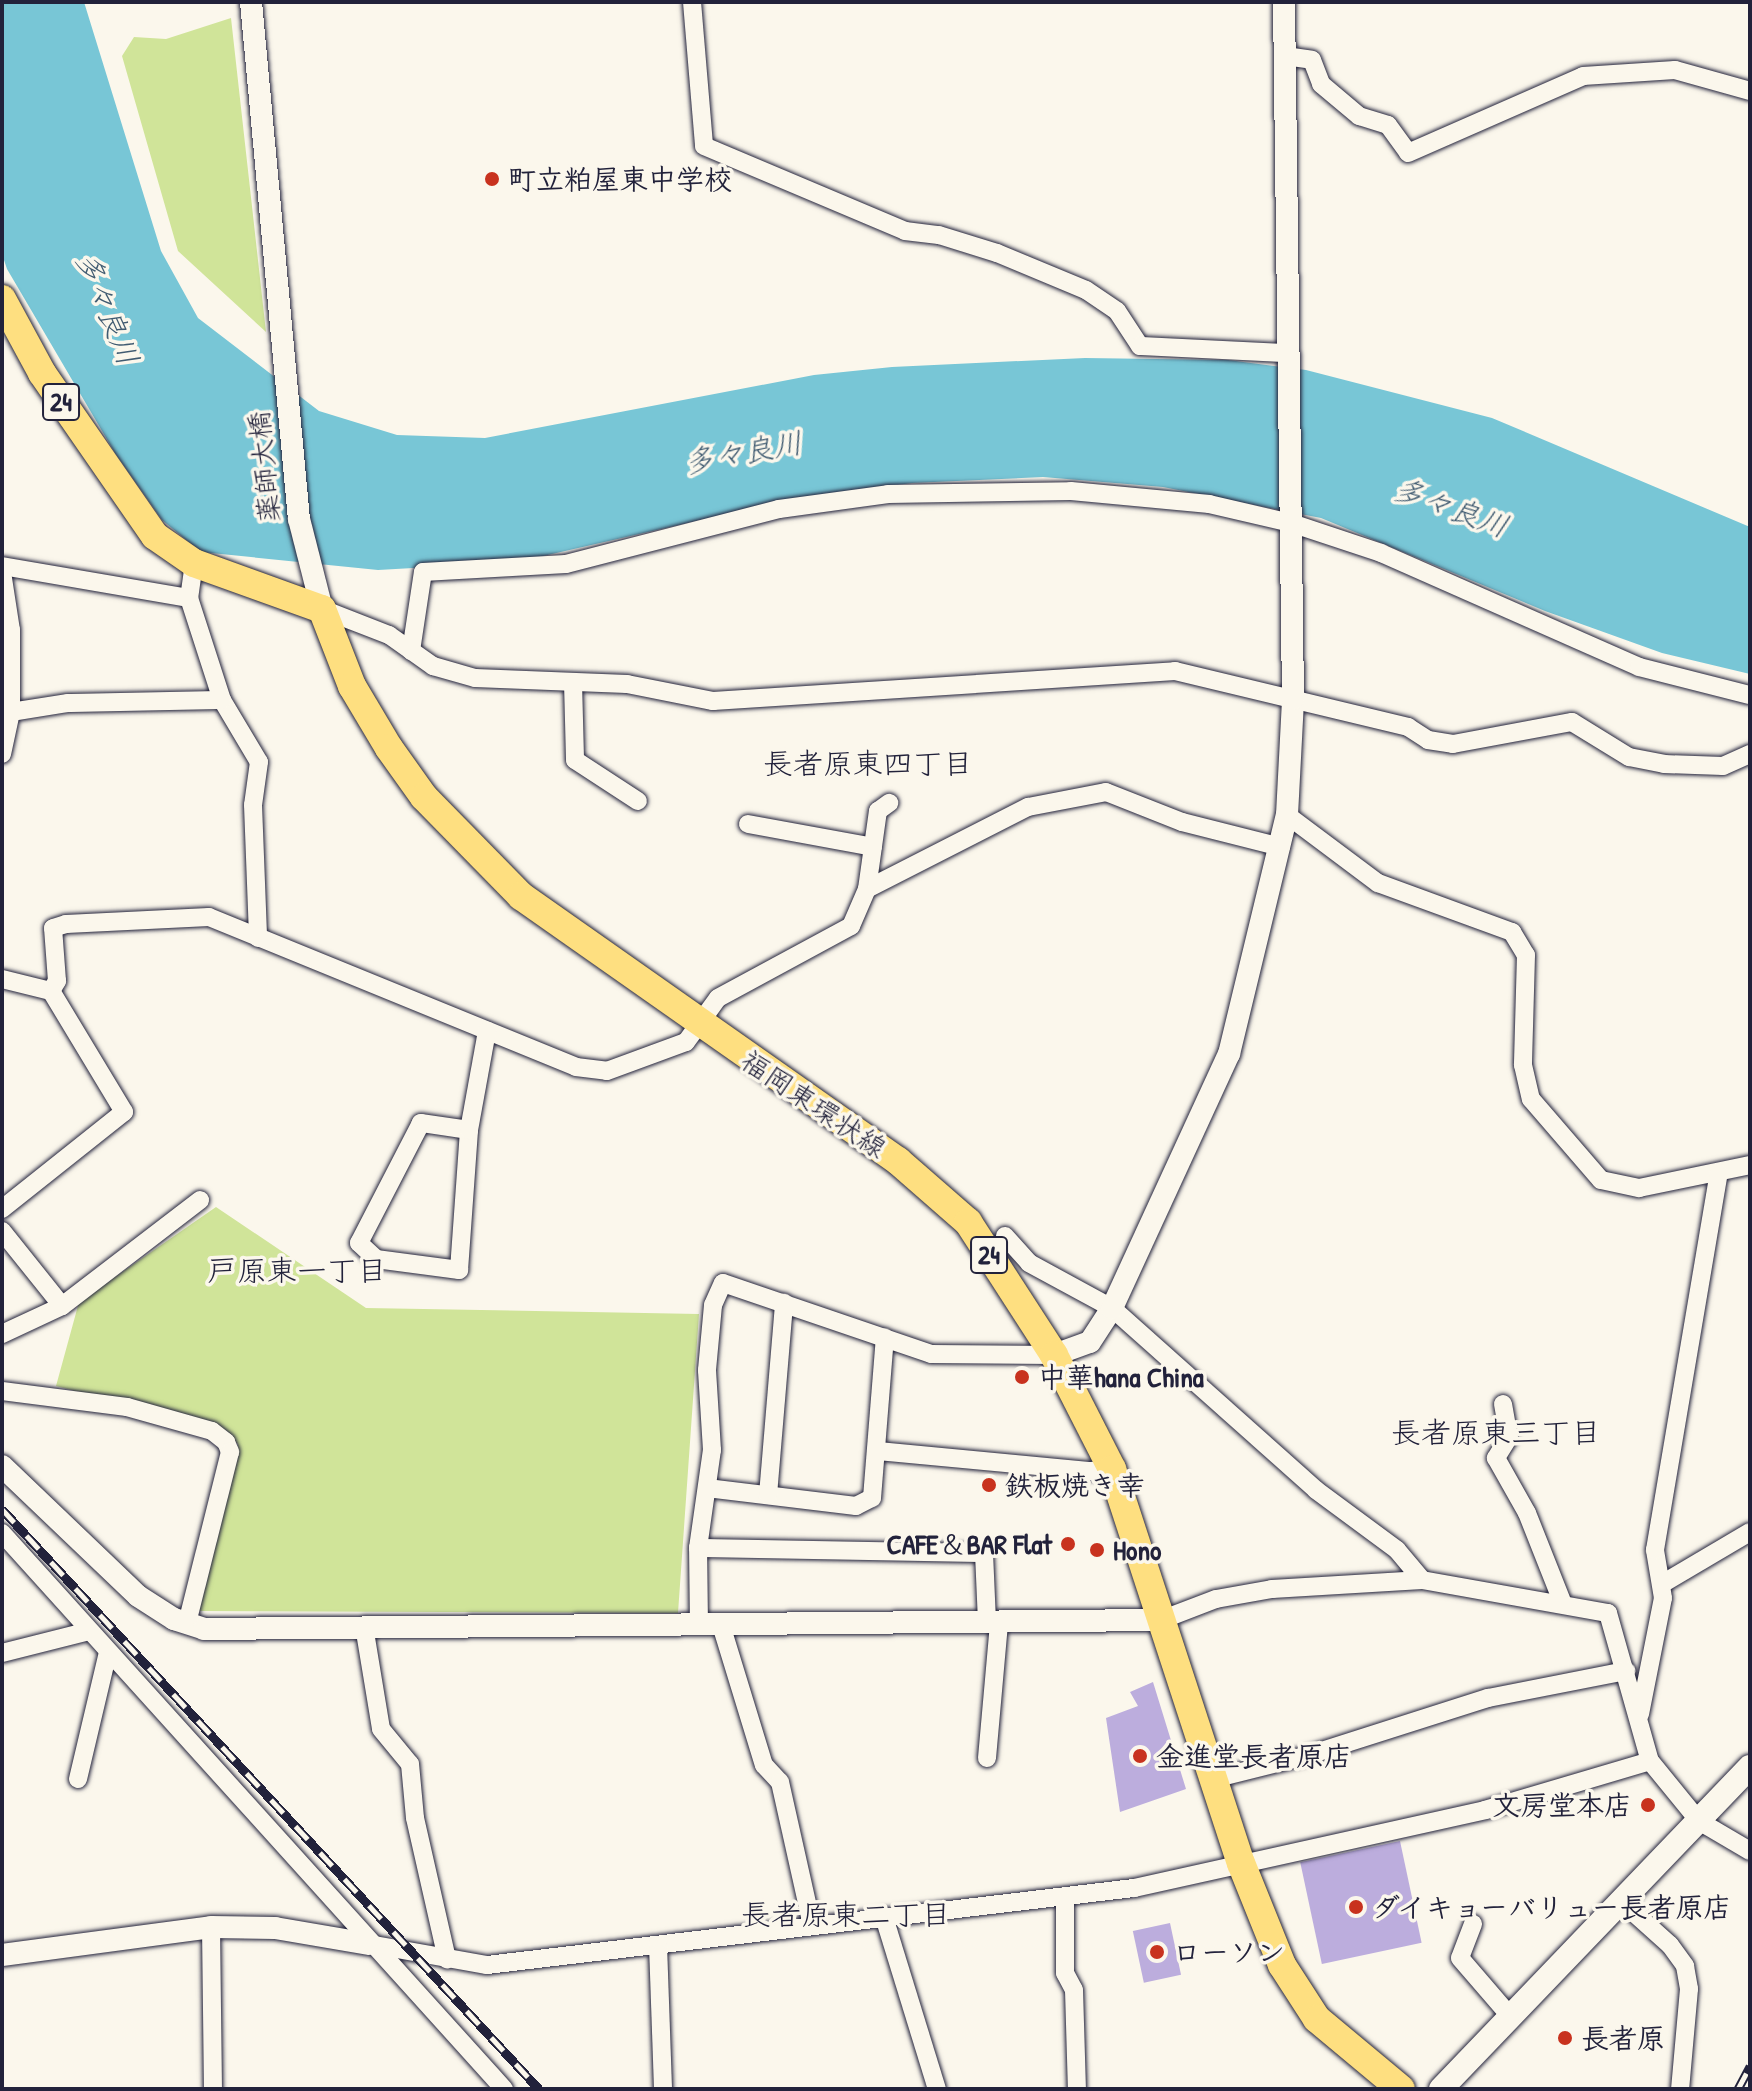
<!DOCTYPE html>
<meta charset="utf-8">
<style>
body{margin:0}
#map{position:relative;width:1752px;height:2091px;overflow:hidden;background:#fbf7ec;font-family:"Patrick Hand","Klee One",sans-serif}
div>[style]{position:absolute}
[style*='--x']{left:calc(var(--x)*1px);top:calc(var(--y)*1px);width:calc(var(--w)*1px);rotate:calc(var(--a)*1deg)}
.green>*{inset:0;background:#d0e499}
.water>*{inset:0;background:#78c6d6}
.building>*{inset:0;background:#bcaddd;transform-origin:0 0}
.roads{filter:drop-shadow(0 0 2px #22223b) drop-shadow(0 0 2px #22223b)}
.minor>*{height:18px;margin:-9px;padding:0 9px;transform-origin:9px;border-radius:9px;background:#fbf7ec}
.tertiary>*{height:22px;margin:-11px;padding:0 11px;transform-origin:11px;border-radius:11px;background:#fbf7ec}
.secondary>*{height:24px;margin:-12px;padding:0 12px;transform-origin:12px;border-radius:12px;background:#fbf7ec}
.primary>*{height:28px;margin:-14px;padding:0 14px;transform-origin:14px;border-radius:14px;background:#fedf80}
.rail>*{height:9px;margin-top:-4.5px;transform-origin:0;background:repeating-linear-gradient(90deg,#fbf7ec 0 18px,#22223b 0 36px);box-sizing:border-box;border-block:2px solid #22223b}
.dots>*{width:22px;height:22px;translate:-50% -50%;box-sizing:border-box;border:4px solid #fbf7ec;border-radius:50%}
span{translate:-50% -50%;white-space:nowrap;text-align:center;line-height:1.15;-webkit-text-stroke:7px #fbf7ec;paint-order:stroke}
.shield-label span{padding:2px 6px;background:#fbf7ec;border:2px solid;border-radius:6px;-webkit-text-stroke-width:0}
.shield-label{font-size:26px;color:#22223b;font-weight:700}
.poi-label{font-size:28px;color:#22223b;font-weight:700}
.left{translate:0 -50%;text-align:left}
.right{translate:-100% -50%;text-align:right}
.street-label{font-size:28px;color:#22223b}
.water-label{font-size:30px;color:#405b71;font-style:italic}
.neighbourhood-label{font-size:30px;color:#22223b}
.frame{position:absolute;inset:0;border:4px solid #22223b;pointer-events:none}
</style>
<div id="map">
<div class="green">
<div style="clip-path:polygon(231px 18px,266px 332px,178px 251px,122px 56px,134px 37px,166px 39px)"></div>
<div style="clip-path:polygon(216px 1207px,366px 1308px,699px 1314px,678px 1613px,198px 1611px,238px 1444px,217px 1429px,56px 1386px,79px 1302px)"></div>
</div>
<div class="water">
<div style="clip-path:polygon(2px 2px,84px 2px,161px 251px,198px 318px,319px 411px,397px 435px,485px 438px,814px 375px,892px 367px,1085px 358px,1228px 360px,1306px 370px,1492px 418px,1750px 527px,1750px 674px,1662px 653px,1545px 611px,1321px 518px,1163px 487px,1043px 477px,912px 483px,788px 500px,517px 562px,378px 570px,201px 552px,162px 520px,115px 453px,7px 269px,2px 254px)"></div>
</div>
<div class="building">
<div style="clip-path:polygon(1153px 1682px,1186px 1789px,1120px 1812px,1106px 1718px,1138px 1706px,1130px 1692px)"></div>
<div style="left:1400px;top:1841px;width:104px;height:102px;rotate:78deg"></div>
<div style="left:1170px;top:1923px;width:53px;height:38px;rotate:78deg"></div>
</div>
<div class="roads">
<div class="minor">
<div style="--x:692;--y:2;--w:144;--a:85.2"></div>
<div style="--x:704;--y:146;--w:218;--a:22.9"></div>
<div style="--x:905;--y:231;--w:34;--a:7"></div>
<div style="--x:939;--y:235;--w:61;--a:17.2"></div>
<div style="--x:997;--y:253;--w:96;--a:22.6"></div>
<div style="--x:1086;--y:290;--w:37;--a:34"></div>
<div style="--x:1117;--y:311;--w:42;--a:56.7"></div>
<div style="--x:1140;--y:346;--w:145;--a:2.8"></div>
<div style="--x:1285;--y:56;--w:27;--a:8"></div>
<div style="--x:1312;--y:60;--w:26;--a:69"></div>
<div style="--x:1321;--y:84;--w:50;--a:40.1"></div>
<div style="--x:1359;--y:116;--w:30;--a:17"></div>
<div style="--x:1388;--y:125;--w:34;--a:54"></div>
<div style="--x:1408;--y:153;--w:191;--a:-23.7"></div>
<div style="--x:1583;--y:76;--w:92;--a:-3.7"></div>
<div style="--x:1675;--y:70;--w:78;--a:15.6"></div>
<div style="--x:194;--y:563;--w:35;--a:98"></div>
<div style="--x:189;--y:598;--w:107;--a:72.1"></div>
<div style="--x:222;--y:700;--w:72;--a:59.2"></div>
<div style="--x:259;--y:762;--w:43;--a:97.9"></div>
<div style="--x:253;--y:805;--w:133;--a:87.8"></div>
<div style="--x:2;--y:566;--w:190;--a:9.7"></div>
<div style="--x:2;--y:572;--w:59;--a:81.2"></div>
<div style="--x:11;--y:630;--w:82;--a:90"></div>
<div style="--x:11;--y:712;--w:43;--a:102.1"></div>
<div style="--x:322;--y:609;--w:72;--a:21.2"></div>
<div style="--x:389;--y:635;--w:54;--a:35.2"></div>
<div style="--x:433;--y:666;--w:44;--a:15.9"></div>
<div style="--x:475;--y:678;--w:152;--a:2.3"></div>
<div style="--x:627;--y:684;--w:88;--a:11.2"></div>
<div style="--x:713;--y:701;--w:463;--a:-3.7"></div>
<div style="--x:1175;--y:671;--w:240;--a:13.5"></div>
<div style="--x:1408;--y:727;--w:24;--a:33"></div>
<div style="--x:1428;--y:740;--w:25;--a:9"></div>
<div style="--x:1453;--y:744;--w:121;--a:-10.5"></div>
<div style="--x:1572;--y:722;--w:67;--a:31.6"></div>
<div style="--x:1629;--y:757;--w:36;--a:11"></div>
<div style="--x:1664;--y:764;--w:59;--a:1.9"></div>
<div style="--x:1723;--y:766;--w:30;--a:-24"></div>
<div style="--x:411;--y:651;--w:80;--a:-81.4"></div>
<div style="--x:423;--y:572;--w:143;--a:-3.2"></div>
<div style="--x:566;--y:564;--w:220;--a:-14.5"></div>
<div style="--x:779;--y:509;--w:110;--a:-7.8"></div>
<div style="--x:888;--y:494;--w:183;--a:-0.9"></div>
<div style="--x:1071;--y:491;--w:139;--a:5.4"></div>
<div style="--x:1209;--y:504;--w:84;--a:13"></div>
<div style="--x:1291;--y:523;--w:95;--a:18.4"></div>
<div style="--x:1381;--y:553;--w:282;--a:23.8"></div>
<div style="--x:1639;--y:667;--w:114;--a:14.2"></div>
<div style="--x:573;--y:682;--w:78;--a:88.5"></div>
<div style="--x:575;--y:760;--w:75;--a:33.1"></div>
<div style="--x:11;--y:712;--w:58;--a:-9"></div>
<div style="--x:68;--y:703;--w:154;--a:-1.1"></div>
<div style="--x:1287;--y:815;--w:114;--a:36.8"></div>
<div style="--x:1378;--y:883;--w:143;--a:20.1"></div>
<div style="--x:1512;--y:932;--w:27;--a:59"></div>
<div style="--x:1526;--y:955;--w:110;--a:91.6"></div>
<div style="--x:1523;--y:1065;--w:35;--a:77"></div>
<div style="--x:1531;--y:1099;--w:107;--a:49.2"></div>
<div style="--x:1601;--y:1180;--w:39;--a:12"></div>
<div style="--x:1639;--y:1188;--w:113;--a:-11.7"></div>
<div style="--x:748;--y:824;--w:127;--a:10.4"></div>
<div style="--x:867;--y:889;--w:79;--a:-82"></div>
<div style="--x:878;--y:811;--w:14;--a:-36"></div>
<div style="--x:2;--y:979;--w:50;--a:13.8"></div>
<div style="--x:51;--y:991;--w:12;--a:-59"></div>
<div style="--x:57;--y:981;--w:53;--a:-94.3"></div>
<div style="--x:53;--y:928;--w:14;--a:-17"></div>
<div style="--x:66;--y:924;--w:143;--a:-2.8"></div>
<div style="--x:209;--y:917;--w:396;--a:22.2"></div>
<div style="--x:576;--y:1067;--w:31;--a:7"></div>
<div style="--x:607;--y:1071;--w:84;--a:-20.2"></div>
<div style="--x:686;--y:1042;--w:54;--a:-54"></div>
<div style="--x:718;--y:998;--w:151;--a:-28.4"></div>
<div style="--x:851;--y:926;--w:40;--a:-66.6"></div>
<div style="--x:867;--y:889;--w:181;--a:-27"></div>
<div style="--x:1028;--y:807;--w:79;--a:-10.9"></div>
<div style="--x:1106;--y:792;--w:82;--a:21.5"></div>
<div style="--x:1182;--y:822;--w:102;--a:14.2"></div>
<div style="--x:469;--y:1130;--w:49;--a:-171.7"></div>
<div style="--x:421;--y:1123;--w:135;--a:117.3"></div>
<div style="--x:359;--y:1243;--w:23;--a:43"></div>
<div style="--x:376;--y:1259;--w:84;--a:7.5"></div>
<div style="--x:459;--y:1270;--w:140;--a:-85.9"></div>
<div style="--x:469;--y:1130;--w:101;--a:-79.7"></div>
<div style="--x:2;--y:1209;--w:156;--a:-38.5"></div>
<div style="--x:124;--y:1112;--w:141;--a:-121.1"></div>
<div style="--x:2;--y:1231;--w:96;--a:51.3"></div>
<div style="--x:1005;--y:1236;--w:36;--a:48"></div>
<div style="--x:1029;--y:1263;--w:94;--a:28.5"></div>
<div style="--x:1112;--y:1308;--w:273;--a:41.7"></div>
<div style="--x:1316;--y:1490;--w:101;--a:36.5"></div>
<div style="--x:1397;--y:1550;--w:39;--a:50"></div>
<div style="--x:2;--y:1334;--w:66;--a:-25"></div>
<div style="--x:62;--y:1306;--w:174;--a:-37.5"></div>
<div style="--x:2;--y:1391;--w:126;--a:7.3"></div>
<div style="--x:127;--y:1407;--w:88;--a:15.8"></div>
<div style="--x:212;--y:1431;--w:18;--a:38"></div>
<div style="--x:226;--y:1442;--w:11;--a:68"></div>
<div style="--x:230;--y:1452;--w:176;--a:104.1"></div>
<div style="--x:1503;--y:1404;--w:34;--a:80"></div>
<div style="--x:1509;--y:1437;--w:25;--a:122"></div>
<div style="--x:1496;--y:1458;--w:63;--a:60.6"></div>
<div style="--x:1527;--y:1513;--w:98;--a:68.4"></div>
<div style="--x:878;--y:1451;--w:214;--a:5.4"></div>
<div style="--x:1091;--y:1471;--w:21;--a:-5"></div>
<div style="--x:707;--y:1488;--w:150;--a:6.9"></div>
<div style="--x:856;--y:1506;--w:18;--a:-27"></div>
<div style="--x:872;--y:1498;--w:161;--a:-85.4"></div>
<div style="--x:768;--y:1495;--w:193;--a:-85.2"></div>
<div style="--x:2;--y:1533;--w:749;--a:47.92"></div>
<div style="--x:698;--y:1548;--w:286;--a:1"></div>
<div style="--x:984;--y:1553;--w:70;--a:87.5"></div>
<div style="--x:1662;--y:1584;--w:102;--a:-30.6"></div>
<div style="--x:1161;--y:1620;--w:59;--a:-20.9"></div>
<div style="--x:1216;--y:1599;--w:57;--a:-10.1"></div>
<div style="--x:1272;--y:1589;--w:150;--a:-3.4"></div>
<div style="--x:1422;--y:1580;--w:189;--a:10.1"></div>
<div style="--x:1608;--y:1613;--w:154;--a:74.2"></div>
<div style="--x:1650;--y:1761;--w:77;--a:50.8"></div>
<div style="--x:1699;--y:1821;--w:59;--a:30.5"></div>
<div style="--x:364;--y:1626;--w:104;--a:80.6"></div>
<div style="--x:381;--y:1729;--w:45;--a:50.4"></div>
<div style="--x:410;--y:1764;--w:54;--a:84.7"></div>
<div style="--x:415;--y:1818;--w:145;--a:77.2"></div>
<div style="--x:699;--y:1626;--w:78;--a:-90.7"></div>
<div style="--x:698;--y:1548;--w:99;--a:-81.9"></div>
<div style="--x:712;--y:1450;--w:80;--a:-93.6"></div>
<div style="--x:707;--y:1370;--w:65;--a:-84.7"></div>
<div style="--x:713;--y:1305;--w:24;--a:-66"></div>
<div style="--x:723;--y:1283;--w:220;--a:18.8"></div>
<div style="--x:931;--y:1354;--w:123;--a:0.5"></div>
<div style="--x:722;--y:1628;--w:143;--a:73"></div>
<div style="--x:764;--y:1765;--w:23;--a:47"></div>
<div style="--x:780;--y:1782;--w:147;--a:77.4"></div>
<div style="--x:2;--y:1653;--w:90;--a:-14.2"></div>
<div style="--x:1640;--y:1714;--w:118;--a:-78.8"></div>
<div style="--x:1663;--y:1598;--w:49;--a:-99.5"></div>
<div style="--x:1655;--y:1550;--w:382;--a:-80.4"></div>
<div style="--x:987;--y:1758;--w:136;--a:-84.9"></div>
<div style="--x:78;--y:1779;--w:130;--a:-76.7"></div>
<div style="--x:1213;--y:1779;--w:99;--a:-14"></div>
<div style="--x:1309;--y:1755;--w:188;--a:-17.7"></div>
<div style="--x:1488;--y:1698;--w:141;--a:-11.1"></div>
<div style="--x:1065;--y:1896;--w:77;--a:90"></div>
<div style="--x:1065;--y:1973;--w:19;--a:62"></div>
<div style="--x:1074;--y:1990;--w:99;--a:88.3"></div>
<div style="--x:1622;--y:1902;--w:64;--a:41.9"></div>
<div style="--x:1670;--y:1945;--w:26;--a:54"></div>
<div style="--x:1685;--y:1966;--w:23;--a:80"></div>
<div style="--x:1689;--y:1989;--w:100;--a:95.1"></div>
<div style="--x:884;--y:1917;--w:180;--a:72.9"></div>
<div style="--x:1473;--y:1924;--w:36;--a:111"></div>
<div style="--x:1460;--y:1958;--w:78;--a:49.2"></div>
<div style="--x:211;--y:1927;--w:162;--a:89.3"></div>
<div style="--x:369;--y:1944;--w:120;--a:10.1"></div>
<div style="--x:487;--y:1965;--w:652;--a:-6.79"></div>
<div style="--x:1134;--y:1888;--w:360;--a:-12.5"></div>
<div style="--x:1485;--y:1810;--w:172;--a:-16.5"></div>
<div style="--x:658;--y:1945;--w:144;--a:88"></div>
</div>
<div class="tertiary">
<div style="--x:251;--y:2;--w:519;--a:84.7"></div>
<div style="--x:299;--y:519;--w:93;--a:75.7"></div>
<div style="--x:1054;--y:1355;--w:38;--a:-20"></div>
<div style="--x:1090;--y:1342;--w:40;--a:-57.1"></div>
<div style="--x:1112;--y:1308;--w:280;--a:-65.3"></div>
<div style="--x:1229;--y:1054;--w:246;--a:-76.4"></div>
<div style="--x:1287;--y:815;--w:116;--a:-87"></div>
<div style="--x:1293;--y:699;--w:697;--a:-90.74"></div>
<div style="--x:2;--y:1466;--w:188;--a:43.7"></div>
<div style="--x:138;--y:1596;--w:43;--a:32.6"></div>
<div style="--x:174;--y:1619;--w:32;--a:18"></div>
<div style="--x:204;--y:1629;--w:957;--a:-0.54"></div>
<div style="--x:2;--y:1955;--w:211;--a:-7.6"></div>
<div style="--x:211;--y:1927;--w:64;--a:0.9"></div>
<div style="--x:275;--y:1928;--w:95;--a:9.7"></div>
</div>
<div class="secondary">
<div style="--x:1441;--y:2089;--w:446;--a:-46.2"></div>
</div>
<div class="primary">
<div style="--x:2;--y:299;--w:84;--a:61.6"></div>
<div style="--x:42;--y:373;--w:198;--a:55.3"></div>
<div style="--x:155;--y:536;--w:47;--a:34.7"></div>
<div style="--x:194;--y:563;--w:136;--a:19.8"></div>
<div style="--x:322;--y:609;--w:83;--a:68.7"></div>
<div style="--x:352;--y:686;--w:72;--a:59.2"></div>
<div style="--x:389;--y:748;--w:60;--a:54.5"></div>
<div style="--x:424;--y:797;--w:139;--a:45.6"></div>
<div style="--x:521;--y:896;--w:461;--a:35.1"></div>
<div style="--x:898;--y:1161;--w:93;--a:41.1"></div>
<div style="--x:968;--y:1222;--w:158;--a:57.1"></div>
<div style="--x:1054;--y:1355;--w:128;--a:63"></div>
<div style="--x:1112;--y:1469;--w:415;--a:71.9"></div>
<div style="--x:1241;--y:1863;--w:110;--a:68.1"></div>
<div style="--x:1282;--y:1965;--w:64;--a:57.1"></div>
<div style="--x:1317;--y:2019;--w:109;--a:39.8"></div>
</div>
</div>
<div class="rail">
<div style="--x:2;--y:1509;--w:790;--a:47.2"></div>
<div style="--x:1738;--y:2089;--w:26;--a:-62"></div>
</div>
<div class="dots">
<div style="left:492px;top:179px;background:#c8321e"></div>
<div style="left:1022px;top:1377px;background:#c8321e"></div>
<div style="left:989px;top:1485px;background:#c8321e"></div>
<div style="left:1068px;top:1544px;background:#c8321e"></div>
<div style="left:1097px;top:1550px;background:#c8321e"></div>
<div style="left:1140px;top:1756px;background:#c8321e"></div>
<div style="left:1648px;top:1805px;background:#c8321e"></div>
<div style="left:1356px;top:1907px;background:#c8321e"></div>
<div style="left:1157px;top:1952px;background:#c8321e"></div>
<div style="left:1565px;top:2038px;background:#c8321e"></div>
</div>
<div class="shield-label">
<span style="left:61px;top:402px">24</span>
<span style="left:989px;top:1255px">24</span>
</div>
<div class="poi-label">
<span class="left" style="left:508px;top:179px">町立粕屋東中学校</span>
<span class="left" style="left:1038px;top:1377px">中華hana China</span>
<span class="left" style="left:1005px;top:1485px">鉄板焼き幸</span>
<span class="right" style="left:1052px;top:1544px">CAFE＆BAR Flat</span>
<span class="left" style="left:1113px;top:1550px">Hono</span>
<span class="left" style="left:1156px;top:1756px">金進堂長者原店</span>
<span class="right" style="left:1632px;top:1805px">文房堂本店</span>
<span class="left" style="left:1372px;top:1907px">ダイキョーバリュー長者原店</span>
<span class="left" style="left:1173px;top:1952px">ローソン</span>
<span class="left" style="left:1581px;top:2038px">長者原</span>
</div>
<div class="street-label">
<span style="left:264px;top:467px;rotate:-96deg">薬師大橋</span>
<span style="left:814px;top:1104px;rotate:34deg">福岡東環状線</span>
</div>
<div class="water-label">
<span style="left:108px;top:308px;rotate:68deg">多々良川</span>
<span style="left:743px;top:452px;rotate:-10deg">多々良川</span>
<span style="left:1451px;top:507px;rotate:20deg">多々良川</span>
</div>
<div class="neighbourhood-label">
<span style="left:868px;top:763px">長者原東四丁目</span>
<span style="left:297px;top:1270px">戸原東一丁目</span>
<span style="left:1496px;top:1432px">長者原東三丁目</span>
<span style="left:846px;top:1914px">長者原東二丁目</span>
</div>
<div class="frame"></div>
</div>
